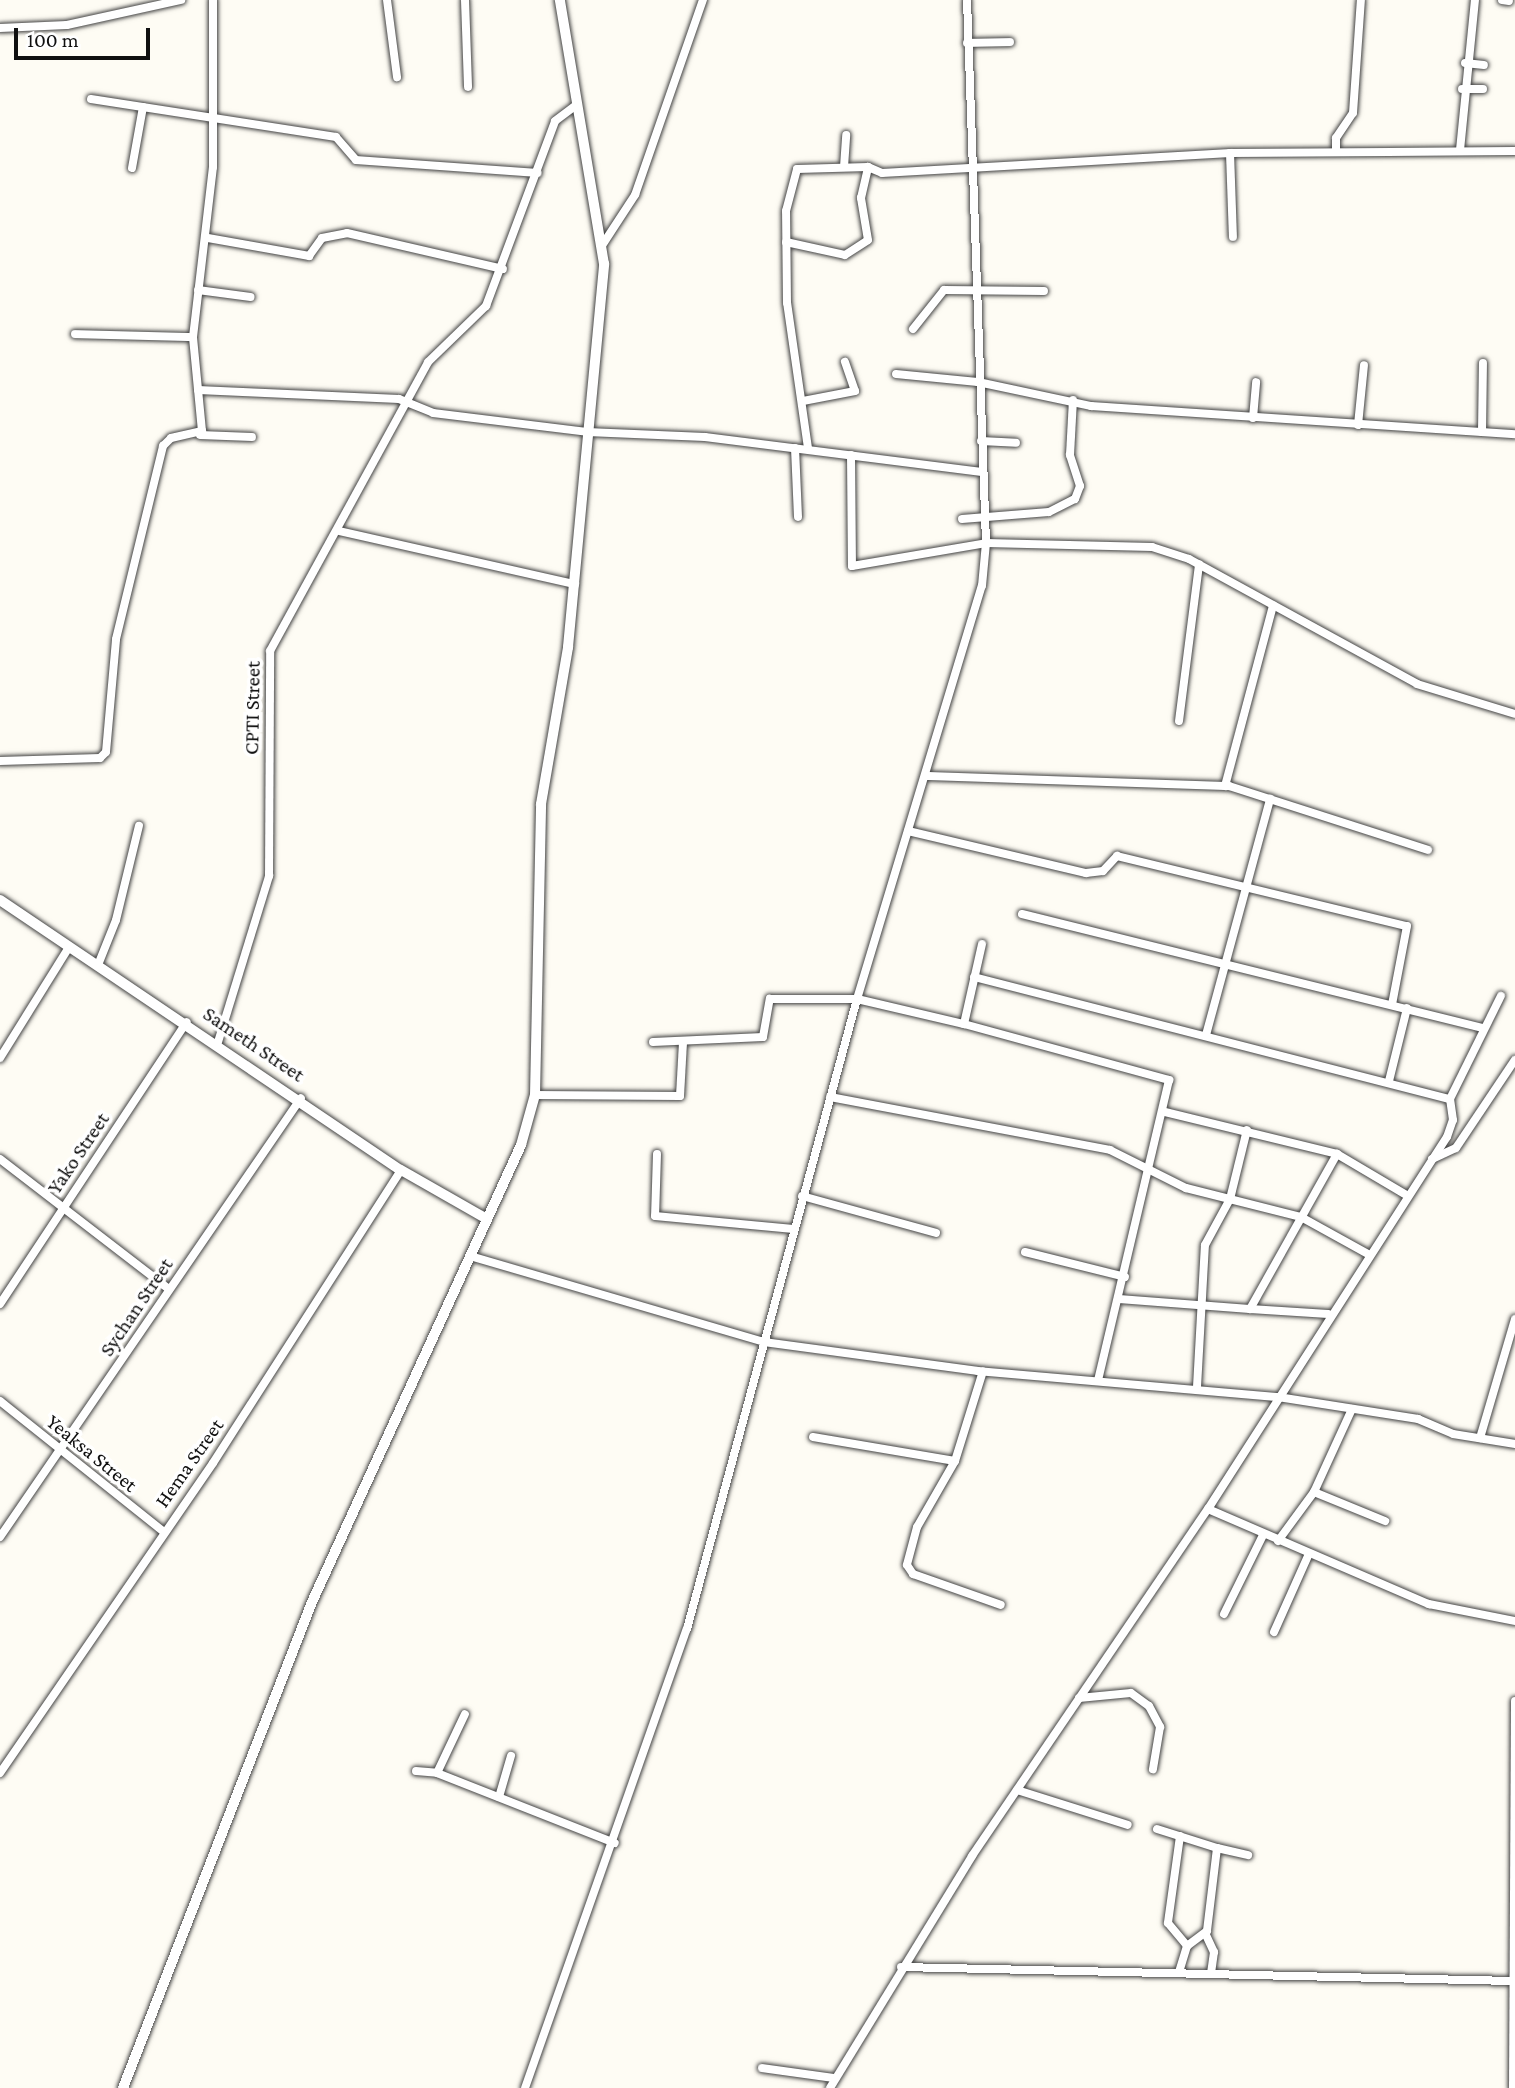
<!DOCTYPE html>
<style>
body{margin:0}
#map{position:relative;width:1515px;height:2088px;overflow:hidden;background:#fefcf4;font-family:"Crimson Pro",serif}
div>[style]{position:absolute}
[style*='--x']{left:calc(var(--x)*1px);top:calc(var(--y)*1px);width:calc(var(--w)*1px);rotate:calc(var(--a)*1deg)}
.roads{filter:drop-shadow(0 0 2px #434343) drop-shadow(0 0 2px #434343)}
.minor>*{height:8px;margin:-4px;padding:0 4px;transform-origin:4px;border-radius:4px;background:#fff}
.tertiary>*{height:10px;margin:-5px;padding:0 5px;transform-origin:5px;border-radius:5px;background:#fff}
span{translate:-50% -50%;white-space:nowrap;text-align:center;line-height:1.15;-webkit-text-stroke:7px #fff;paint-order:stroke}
.street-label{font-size:21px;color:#101010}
.scale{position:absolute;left:14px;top:28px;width:136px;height:32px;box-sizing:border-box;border:4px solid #101010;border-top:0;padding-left:9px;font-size:21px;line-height:24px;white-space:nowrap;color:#101010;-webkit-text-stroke:5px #fff;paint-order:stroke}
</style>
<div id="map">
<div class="roads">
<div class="minor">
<div style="--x:387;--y:0;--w:78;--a:82.6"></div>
<div style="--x:465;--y:0;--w:87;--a:88"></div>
<div style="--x:1502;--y:0;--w:7;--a:8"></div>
<div style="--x:0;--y:28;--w:67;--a:-2.6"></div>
<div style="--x:67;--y:25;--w:117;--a:-12.4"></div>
<div style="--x:967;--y:43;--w:43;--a:-1.3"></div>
<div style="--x:1465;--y:63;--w:19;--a:6"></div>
<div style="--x:1462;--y:89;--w:21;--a:0"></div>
<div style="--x:91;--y:99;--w:248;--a:8.8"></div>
<div style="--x:336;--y:137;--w:30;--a:49"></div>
<div style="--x:356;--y:160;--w:182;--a:4.1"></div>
<div style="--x:1460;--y:150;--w:151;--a:-84.3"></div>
<div style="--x:1336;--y:152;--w:14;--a:-90"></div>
<div style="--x:1336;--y:138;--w:30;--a:-56"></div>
<div style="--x:1353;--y:113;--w:113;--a:-86"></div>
<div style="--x:1230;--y:153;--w:84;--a:88"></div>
<div style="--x:844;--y:167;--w:32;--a:-86"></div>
<div style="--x:132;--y:168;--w:62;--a:-79.8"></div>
<div style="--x:208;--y:238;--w:103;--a:10.1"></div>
<div style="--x:309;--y:256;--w:22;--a:-54"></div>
<div style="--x:322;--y:238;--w:25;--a:-11"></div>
<div style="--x:347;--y:233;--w:160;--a:13"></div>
<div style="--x:786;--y:242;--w:60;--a:12.4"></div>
<div style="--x:845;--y:255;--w:27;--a:-33"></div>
<div style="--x:868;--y:240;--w:43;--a:-99.5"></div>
<div style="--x:861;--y:198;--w:32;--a:-77"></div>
<div style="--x:603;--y:244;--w:59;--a:-56.9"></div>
<div style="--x:635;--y:195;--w:207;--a:-70.8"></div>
<div style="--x:198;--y:290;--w:53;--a:7.5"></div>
<div style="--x:913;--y:329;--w:50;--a:-51.5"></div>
<div style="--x:944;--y:290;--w:100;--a:0.6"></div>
<div style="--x:75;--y:334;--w:118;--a:1.5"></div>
<div style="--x:896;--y:374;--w:82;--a:5.6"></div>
<div style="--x:978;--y:382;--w:116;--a:12"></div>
<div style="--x:1091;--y:406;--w:425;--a:3.8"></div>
<div style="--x:198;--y:390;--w:201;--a:2.6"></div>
<div style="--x:399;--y:399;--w:37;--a:22"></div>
<div style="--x:433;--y:413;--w:155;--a:7"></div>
<div style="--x:587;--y:432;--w:118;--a:2.4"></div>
<div style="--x:705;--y:437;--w:279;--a:7.2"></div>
<div style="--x:803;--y:401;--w:53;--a:-10.9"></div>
<div style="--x:855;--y:391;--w:31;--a:-109"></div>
<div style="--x:1253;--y:418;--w:36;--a:-85"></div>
<div style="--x:1358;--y:425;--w:60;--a:-84.3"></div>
<div style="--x:1482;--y:432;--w:69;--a:-89.2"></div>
<div style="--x:200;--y:435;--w:52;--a:2.2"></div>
<div style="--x:981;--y:441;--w:35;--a:3"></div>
<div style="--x:795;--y:448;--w:69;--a:87.5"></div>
<div style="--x:808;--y:448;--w:147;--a:-98.2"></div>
<div style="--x:787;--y:303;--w:92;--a:-90.6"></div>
<div style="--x:786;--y:211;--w:43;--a:-75.3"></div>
<div style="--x:797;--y:169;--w:71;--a:-1.6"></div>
<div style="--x:868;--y:167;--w:15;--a:23"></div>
<div style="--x:882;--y:173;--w:349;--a:-3.3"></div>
<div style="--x:1230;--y:153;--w:285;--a:-0.4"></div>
<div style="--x:851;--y:455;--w:111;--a:89.5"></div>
<div style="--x:852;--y:566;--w:136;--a:-9.7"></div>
<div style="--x:986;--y:543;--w:166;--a:1.4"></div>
<div style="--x:1152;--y:547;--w:39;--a:18"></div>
<div style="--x:1189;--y:559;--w:260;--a:28.7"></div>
<div style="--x:1417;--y:684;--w:102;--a:17"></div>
<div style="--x:962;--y:519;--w:87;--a:-4.6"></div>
<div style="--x:1049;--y:512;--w:29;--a:-27"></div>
<div style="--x:1075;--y:499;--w:14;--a:-69"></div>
<div style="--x:1080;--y:486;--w:33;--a:-108"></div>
<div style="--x:1070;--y:455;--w:55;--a:-86.9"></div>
<div style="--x:339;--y:531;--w:242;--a:12.7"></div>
<div style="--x:1179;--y:721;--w:158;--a:-82.7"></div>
<div style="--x:0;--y:761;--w:100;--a:-1.7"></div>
<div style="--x:100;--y:758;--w:8;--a:-45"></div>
<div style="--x:106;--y:752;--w:113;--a:-84.9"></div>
<div style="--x:116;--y:639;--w:199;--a:-76.3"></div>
<div style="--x:163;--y:446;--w:11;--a:-45"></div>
<div style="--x:171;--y:438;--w:32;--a:-13"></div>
<div style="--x:202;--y:431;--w:94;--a:-95.5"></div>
<div style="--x:193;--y:337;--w:171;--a:-83.3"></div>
<div style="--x:213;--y:167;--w:167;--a:-90"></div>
<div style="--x:925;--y:776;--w:304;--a:1.9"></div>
<div style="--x:1229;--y:786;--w:209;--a:17.8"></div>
<div style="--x:1225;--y:786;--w:187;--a:-75.1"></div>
<div style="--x:908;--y:831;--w:183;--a:13.3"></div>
<div style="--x:1086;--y:873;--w:17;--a:-7"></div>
<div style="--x:1103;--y:871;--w:21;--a:-47"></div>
<div style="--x:1117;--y:856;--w:298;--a:13.6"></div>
<div style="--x:1407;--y:926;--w:80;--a:100.8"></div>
<div style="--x:1022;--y:914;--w:476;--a:13.9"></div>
<div style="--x:98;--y:965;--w:48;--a:-68.2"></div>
<div style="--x:116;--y:920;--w:97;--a:-76.3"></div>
<div style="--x:974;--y:977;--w:491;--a:14.4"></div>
<div style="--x:964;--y:1024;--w:213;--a:15.3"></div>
<div style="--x:1169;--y:1080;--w:308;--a:103.3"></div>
<div style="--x:1206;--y:1035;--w:245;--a:-74.8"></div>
<div style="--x:218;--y:1042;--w:174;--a:-72.9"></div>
<div style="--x:269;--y:876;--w:225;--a:-89.7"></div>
<div style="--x:270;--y:651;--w:329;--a:-61.3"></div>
<div style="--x:428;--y:362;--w:81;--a:-44"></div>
<div style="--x:486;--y:306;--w:197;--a:-69.5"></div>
<div style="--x:555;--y:121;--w:25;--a:-37"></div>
<div style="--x:653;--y:1042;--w:110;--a:-2.6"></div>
<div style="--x:763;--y:1037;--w:39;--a:-80"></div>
<div style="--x:770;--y:999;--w:87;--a:0"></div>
<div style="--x:857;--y:999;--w:110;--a:13.2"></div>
<div style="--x:964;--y:1024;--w:82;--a:-77.3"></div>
<div style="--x:0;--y:1058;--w:131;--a:-58.1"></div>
<div style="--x:1389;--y:1081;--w:75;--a:-76.1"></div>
<div style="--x:535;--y:1095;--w:145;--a:0.4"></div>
<div style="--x:680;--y:1096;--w:54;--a:-86.8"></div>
<div style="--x:830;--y:1097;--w:285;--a:10.7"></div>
<div style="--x:1110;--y:1150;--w:85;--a:26.6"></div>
<div style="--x:1186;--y:1188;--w:119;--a:14.2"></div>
<div style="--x:1301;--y:1217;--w:77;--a:28.9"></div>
<div style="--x:1165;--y:1112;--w:177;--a:13.7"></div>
<div style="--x:1337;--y:1154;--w:82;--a:30.6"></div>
<div style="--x:657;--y:1154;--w:62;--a:91.8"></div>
<div style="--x:655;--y:1216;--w:139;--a:5.4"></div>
<div style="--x:0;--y:1159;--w:213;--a:37.6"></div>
<div style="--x:1432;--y:1159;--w:26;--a:-25"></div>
<div style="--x:1456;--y:1148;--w:106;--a:-56.2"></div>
<div style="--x:802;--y:1196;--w:139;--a:15.4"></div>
<div style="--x:1025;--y:1252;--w:103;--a:14"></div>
<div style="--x:470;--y:1256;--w:306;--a:16.3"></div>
<div style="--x:764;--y:1342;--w:216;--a:7.7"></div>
<div style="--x:978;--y:1371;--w:301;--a:5"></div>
<div style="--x:1278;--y:1397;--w:142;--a:8.9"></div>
<div style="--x:1418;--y:1419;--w:38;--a:23"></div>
<div style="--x:1453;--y:1434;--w:63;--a:9.2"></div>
<div style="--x:1119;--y:1299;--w:131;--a:4.4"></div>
<div style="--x:0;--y:1304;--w:338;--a:-56.5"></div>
<div style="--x:1328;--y:1314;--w:78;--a:-176.3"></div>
<div style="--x:1250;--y:1309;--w:178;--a:-60.7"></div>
<div style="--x:1197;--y:1387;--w:142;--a:-86.8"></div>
<div style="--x:1205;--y:1245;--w:52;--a:-61.5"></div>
<div style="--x:1230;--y:1199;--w:71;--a:-76.2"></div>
<div style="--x:0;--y:1401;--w:208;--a:38.6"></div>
<div style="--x:813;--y:1437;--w:144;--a:9.6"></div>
<div style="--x:955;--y:1461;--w:94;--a:-72.7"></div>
<div style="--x:1480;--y:1438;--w:124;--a:-73.6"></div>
<div style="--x:955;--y:1461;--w:76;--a:119.9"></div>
<div style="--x:917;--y:1527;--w:39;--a:105"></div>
<div style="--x:907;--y:1565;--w:11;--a:56"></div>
<div style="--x:913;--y:1574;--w:93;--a:19.4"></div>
<div style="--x:1314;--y:1492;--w:77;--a:22.2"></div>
<div style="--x:1208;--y:1509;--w:241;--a:23.3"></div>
<div style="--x:1429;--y:1604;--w:88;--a:11.2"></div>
<div style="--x:0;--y:1537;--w:532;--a:-55.56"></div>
<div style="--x:1278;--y:1541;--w:61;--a:-53.7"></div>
<div style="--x:1314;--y:1492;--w:91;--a:-65.4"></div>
<div style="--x:1224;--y:1614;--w:88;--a:-63.7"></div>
<div style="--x:1274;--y:1632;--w:83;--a:-65.9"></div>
<div style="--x:1079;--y:1698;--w:52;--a:-5.5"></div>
<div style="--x:1131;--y:1693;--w:22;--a:36"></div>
<div style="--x:1149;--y:1706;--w:24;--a:62"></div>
<div style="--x:1160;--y:1727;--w:43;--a:99.5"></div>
<div style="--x:416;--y:1771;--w:21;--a:5"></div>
<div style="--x:437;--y:1773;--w:191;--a:21.5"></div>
<div style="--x:0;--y:1773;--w:376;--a:-55.5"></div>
<div style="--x:213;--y:1463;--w:348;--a:-57.3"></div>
<div style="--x:437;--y:1773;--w:65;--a:-64.6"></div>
<div style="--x:1017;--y:1790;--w:116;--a:17.5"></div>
<div style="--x:499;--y:1797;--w:43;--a:-73.7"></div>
<div style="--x:1157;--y:1829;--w:63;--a:17.6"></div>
<div style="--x:1217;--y:1848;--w:84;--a:96.9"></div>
<div style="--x:1207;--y:1931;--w:25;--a:143"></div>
<div style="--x:1187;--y:1946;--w:28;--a:107"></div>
<div style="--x:1180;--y:1836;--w:88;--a:97.9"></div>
<div style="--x:1168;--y:1923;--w:30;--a:50"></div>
<div style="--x:1217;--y:1848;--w:32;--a:13"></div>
<div style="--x:1206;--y:1935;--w:19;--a:65"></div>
<div style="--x:1214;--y:1952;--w:21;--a:98"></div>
<div style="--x:901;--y:1967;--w:614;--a:1.31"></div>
<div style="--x:762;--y:2068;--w:72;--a:8"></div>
<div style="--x:525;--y:2088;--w:487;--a:-70.6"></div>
<div style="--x:687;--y:1629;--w:653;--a:-74.9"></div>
<div style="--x:857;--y:999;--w:432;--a:-73.2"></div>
<div style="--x:982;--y:586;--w:43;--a:-84.7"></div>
<div style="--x:986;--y:543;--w:543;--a:-92"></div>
<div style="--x:830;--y:2088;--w:272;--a:-58.5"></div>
<div style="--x:972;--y:1856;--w:420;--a:-55.8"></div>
<div style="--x:1208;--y:1509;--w:442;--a:-57.3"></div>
<div style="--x:1447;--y:1137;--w:18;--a:-71"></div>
<div style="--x:1453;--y:1120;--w:21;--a:-98"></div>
<div style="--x:1450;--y:1099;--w:115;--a:-63.7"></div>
<div style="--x:1513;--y:2088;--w:387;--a:-89.7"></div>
</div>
<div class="tertiary">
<div style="--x:0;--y:900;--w:483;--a:34"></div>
<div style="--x:401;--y:1170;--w:99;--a:29.7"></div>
<div style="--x:123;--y:2088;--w:521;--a:-68.75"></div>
<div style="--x:312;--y:1602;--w:503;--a:-65.42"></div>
<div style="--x:521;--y:1145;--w:52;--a:-74.4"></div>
<div style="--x:535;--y:1095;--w:291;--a:-88.8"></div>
<div style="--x:541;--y:804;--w:159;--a:-80.2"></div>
<div style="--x:568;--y:647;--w:385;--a:-84.6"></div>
<div style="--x:604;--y:264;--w:268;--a:-99.5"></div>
</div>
</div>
<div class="street-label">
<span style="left:252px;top:708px;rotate:-89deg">CPTI Street</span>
<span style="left:254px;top:1044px;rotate:34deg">Sameth Street</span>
<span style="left:78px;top:1153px;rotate:-56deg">Yako Street</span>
<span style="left:136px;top:1307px;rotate:-56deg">Sychan Street</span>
<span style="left:92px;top:1453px;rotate:39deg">Yeaksa Street</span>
<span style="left:189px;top:1463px;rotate:-55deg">Hema Street</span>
</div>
<div class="scale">100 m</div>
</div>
